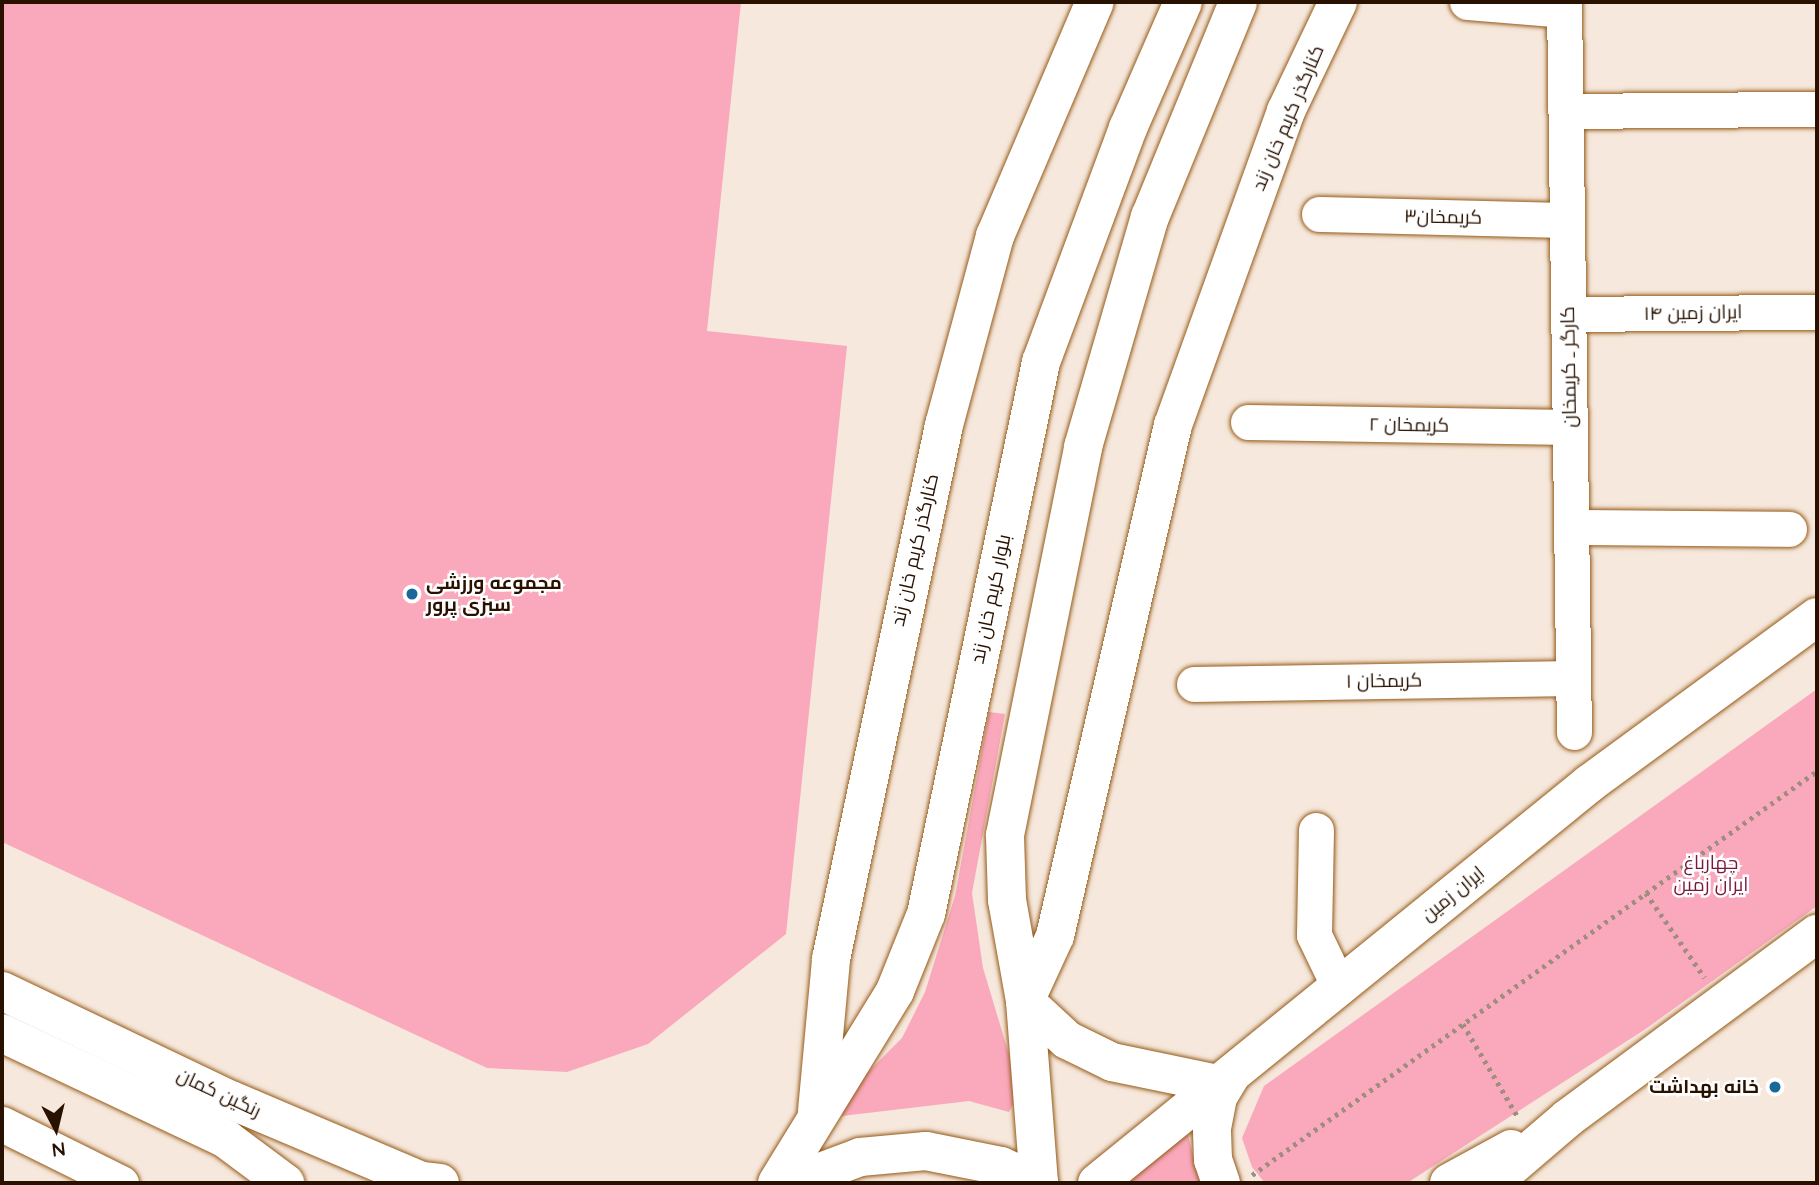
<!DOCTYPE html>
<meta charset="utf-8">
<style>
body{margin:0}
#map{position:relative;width:1819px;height:1185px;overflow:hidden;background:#f6e8dc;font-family:Quicksand,Cairo,sans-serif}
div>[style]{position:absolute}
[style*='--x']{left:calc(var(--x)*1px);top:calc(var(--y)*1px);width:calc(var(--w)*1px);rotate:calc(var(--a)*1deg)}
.green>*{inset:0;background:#faa8bc}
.path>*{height:4.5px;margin-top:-2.25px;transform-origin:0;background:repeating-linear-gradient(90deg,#9f8d7f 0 3.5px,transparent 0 8.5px)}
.roads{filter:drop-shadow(0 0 2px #965a17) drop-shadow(0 0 2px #965a17)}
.minor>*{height:35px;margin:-17.5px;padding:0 17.5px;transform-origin:17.5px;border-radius:17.5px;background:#fff}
.tertiary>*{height:38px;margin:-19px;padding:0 19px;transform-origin:19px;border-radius:19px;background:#fff}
.secondary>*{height:38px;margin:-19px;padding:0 19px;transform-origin:19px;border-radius:19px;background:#fff}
.dots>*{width:19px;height:19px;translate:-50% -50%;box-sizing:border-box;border:4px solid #fff;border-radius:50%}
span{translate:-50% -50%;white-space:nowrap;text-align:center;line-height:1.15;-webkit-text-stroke:5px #fff;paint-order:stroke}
.street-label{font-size:19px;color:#291100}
.poi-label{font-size:19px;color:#291100;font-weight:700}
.left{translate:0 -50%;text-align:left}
.right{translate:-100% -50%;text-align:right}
.park-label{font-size:19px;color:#771a3d}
.frame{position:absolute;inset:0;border:4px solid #291100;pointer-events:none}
.north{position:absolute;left:21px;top:1094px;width:70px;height:70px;-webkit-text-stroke:5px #fff;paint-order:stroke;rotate:173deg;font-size:19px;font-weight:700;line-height:28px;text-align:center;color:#291100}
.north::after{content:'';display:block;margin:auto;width:24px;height:32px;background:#291100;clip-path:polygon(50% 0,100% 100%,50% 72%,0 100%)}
</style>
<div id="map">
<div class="green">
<div style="clip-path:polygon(2px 2px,741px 2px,707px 331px,847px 346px,786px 934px,648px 1044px,567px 1072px,487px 1068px,2px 842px)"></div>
<div style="clip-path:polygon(1817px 689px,1817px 906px,1644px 1030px,1407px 1183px,1265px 1183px,1252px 1167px,1242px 1138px,1264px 1086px)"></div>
<div style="clip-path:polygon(989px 712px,1005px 714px,972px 893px,983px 968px,1020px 1091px,1009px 1112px,969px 1101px,842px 1116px,846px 1094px,902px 1038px,925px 992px,955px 896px)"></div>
<div style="clip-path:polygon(1187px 1131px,1200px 1183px,1122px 1183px)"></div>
</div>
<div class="path">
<div style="--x:1646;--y:893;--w:103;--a:55.2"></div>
<div style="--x:1463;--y:1024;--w:108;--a:59.4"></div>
<div style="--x:1252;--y:1175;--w:695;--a:-35.57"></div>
</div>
<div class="roads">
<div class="minor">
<div style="--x:1467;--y:2;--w:97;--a:4.7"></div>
<div style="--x:1564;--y:2;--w:730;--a:89.22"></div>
<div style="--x:1566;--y:111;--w:251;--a:-0.5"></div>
<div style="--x:1319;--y:214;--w:248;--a:1.4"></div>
<div style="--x:1568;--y:314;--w:249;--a:-0.5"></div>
<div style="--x:1248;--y:422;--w:322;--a:0.9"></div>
<div style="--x:1571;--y:527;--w:218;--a:0.5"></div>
<div style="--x:1194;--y:684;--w:379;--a:-0.9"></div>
<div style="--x:1316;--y:830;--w:105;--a:91.1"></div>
<div style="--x:1314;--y:935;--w:58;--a:64.3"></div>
<div style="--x:2;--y:1124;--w:133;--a:26.4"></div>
</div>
<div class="tertiary">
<div style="--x:2;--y:991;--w:254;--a:25.5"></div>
<div style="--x:231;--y:1100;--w:207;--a:23"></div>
<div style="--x:422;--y:1181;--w:18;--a:6"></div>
<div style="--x:2;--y:1033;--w:248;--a:25.3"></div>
<div style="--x:226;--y:1139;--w:74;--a:36.7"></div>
</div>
<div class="secondary">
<div style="--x:1218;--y:1084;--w:108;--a:-168.3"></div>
<div style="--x:1112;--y:1062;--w:50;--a:-153.9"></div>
<div style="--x:1067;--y:1040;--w:57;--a:-137.1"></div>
<div style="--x:1025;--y:1001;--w:72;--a:-65.2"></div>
<div style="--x:1055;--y:936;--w:524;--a:-77"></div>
<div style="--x:1173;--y:425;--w:334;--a:-70.2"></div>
<div style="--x:1286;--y:111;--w:121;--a:-64.5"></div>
<div style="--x:817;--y:1111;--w:153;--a:-84.7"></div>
<div style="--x:831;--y:959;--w:546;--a:-78.05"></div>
<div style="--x:944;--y:425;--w:196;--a:-74.9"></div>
<div style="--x:995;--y:236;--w:254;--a:-66.9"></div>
<div style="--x:777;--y:1183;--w:225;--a:-58.4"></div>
<div style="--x:895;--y:991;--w:83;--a:-68.1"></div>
<div style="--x:926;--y:914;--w:564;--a:-78.23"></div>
<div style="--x:1041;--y:362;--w:250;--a:-69.6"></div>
<div style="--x:1128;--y:128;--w:137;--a:-66.4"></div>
<div style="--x:791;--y:1183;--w:74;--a:-20.6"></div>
<div style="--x:860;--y:1157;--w:66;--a:-5.2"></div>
<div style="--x:926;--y:1151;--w:76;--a:11.3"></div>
<div style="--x:1001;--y:1166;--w:42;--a:24.1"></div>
<div style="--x:1039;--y:1183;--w:183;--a:-94.4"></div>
<div style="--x:1025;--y:1001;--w:103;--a:-100.1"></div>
<div style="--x:1007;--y:900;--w:65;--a:-91.8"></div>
<div style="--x:1005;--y:835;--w:396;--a:-78.6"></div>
<div style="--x:1083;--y:447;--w:240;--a:-73.8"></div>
<div style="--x:1150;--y:217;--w:232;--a:-67.7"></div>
<div style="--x:1097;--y:1183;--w:635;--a:-39.05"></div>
<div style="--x:1590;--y:783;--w:281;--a:-36.2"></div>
<div style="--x:1221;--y:1183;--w:24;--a:-109"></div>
<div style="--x:1213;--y:1160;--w:32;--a:-92"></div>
<div style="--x:1212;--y:1128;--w:32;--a:-79"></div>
<div style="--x:1218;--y:1097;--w:26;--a:-59"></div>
<div style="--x:1449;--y:1183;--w:71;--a:-28.7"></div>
<div style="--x:1492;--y:1183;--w:100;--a:-40.5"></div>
<div style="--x:1568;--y:1118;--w:310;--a:-36.5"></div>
</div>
</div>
<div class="dots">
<div style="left:412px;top:594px;background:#1b679a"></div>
<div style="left:1775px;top:1087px;background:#1b679a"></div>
</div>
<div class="street-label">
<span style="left:1288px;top:118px;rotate:-67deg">کنارگذر کریم خان زند</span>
<span style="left:1443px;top:217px;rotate:1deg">کریمخان۳</span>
<span style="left:1693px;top:313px;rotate:-1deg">ایران زمین ۱۴</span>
<span style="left:1569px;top:367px;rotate:-91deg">کارگر ـ کریمخان</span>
<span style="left:1409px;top:425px;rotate:1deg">کریمخان ۲</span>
<span style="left:915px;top:550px;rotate:-77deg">کنارگذر کریم خان زند</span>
<span style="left:991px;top:599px;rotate:-78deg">بلوار کریم خان زند</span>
<span style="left:1384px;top:681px;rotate:-1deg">کریمخان ۱</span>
<span style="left:1453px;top:894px;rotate:-39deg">ایران زمین</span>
<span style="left:219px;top:1093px;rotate:25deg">رنگین کمان</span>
</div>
<div class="poi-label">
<span class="left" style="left:426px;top:594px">مجموعه ورزشی<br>سبزی پرور</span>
<span class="right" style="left:1759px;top:1087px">خانه بهداشت</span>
</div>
<div class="park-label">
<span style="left:1711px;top:874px">چهارباغ<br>ایران زمین</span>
</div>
<div class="frame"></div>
<div class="north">N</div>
</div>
